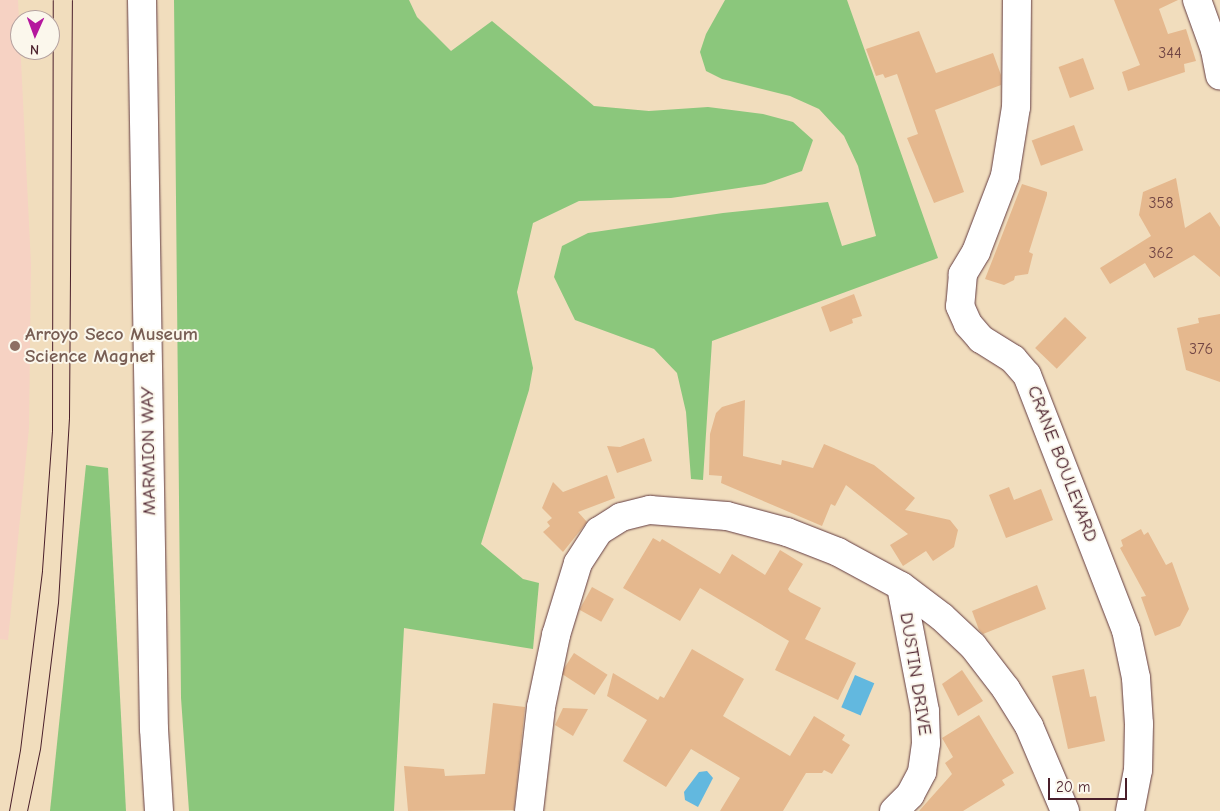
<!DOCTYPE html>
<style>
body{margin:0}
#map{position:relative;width:1220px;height:811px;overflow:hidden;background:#f1ddbd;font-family:"Comic Neue",sans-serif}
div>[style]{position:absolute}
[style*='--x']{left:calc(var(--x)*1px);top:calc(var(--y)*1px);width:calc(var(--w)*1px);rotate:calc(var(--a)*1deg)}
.built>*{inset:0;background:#f6d2c3}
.green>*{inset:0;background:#8bc77c}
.water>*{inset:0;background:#62b8df;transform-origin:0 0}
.building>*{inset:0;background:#e5b88e;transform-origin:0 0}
.roads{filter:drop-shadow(0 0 1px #633c41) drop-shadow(0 0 1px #633c41)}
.minor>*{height:28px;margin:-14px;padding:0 14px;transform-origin:14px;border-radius:14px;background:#fff}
.tram>*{height:1px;margin:-0.5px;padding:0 0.5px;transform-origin:0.5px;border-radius:0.5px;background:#4a1f2b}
.dots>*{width:14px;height:14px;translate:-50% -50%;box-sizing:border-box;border:2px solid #fbf7ec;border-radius:50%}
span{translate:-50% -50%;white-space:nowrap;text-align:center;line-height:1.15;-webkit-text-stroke:4px #fbf7ec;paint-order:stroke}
.number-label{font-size:16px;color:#714544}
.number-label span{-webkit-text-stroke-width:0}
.education-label{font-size:19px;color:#785e54;font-weight:700}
.left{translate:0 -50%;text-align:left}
.street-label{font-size:19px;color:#4a1f2b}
.north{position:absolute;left:10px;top:10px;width:50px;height:50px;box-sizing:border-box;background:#fbf7ec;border:1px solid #b4a19f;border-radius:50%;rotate:182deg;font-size:14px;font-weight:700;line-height:20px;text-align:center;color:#4a1f2b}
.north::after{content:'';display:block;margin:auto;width:18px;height:22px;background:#b5179e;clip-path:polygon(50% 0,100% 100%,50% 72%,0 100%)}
.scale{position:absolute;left:1048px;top:778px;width:79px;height:22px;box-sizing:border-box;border:2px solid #4a1f2b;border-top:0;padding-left:6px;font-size:15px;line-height:18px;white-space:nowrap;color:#4a1f2b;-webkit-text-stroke:4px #fbf7ec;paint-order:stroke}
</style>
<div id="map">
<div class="built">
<div style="clip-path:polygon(0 0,18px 0,31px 264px,29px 428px,8px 640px,0 639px)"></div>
</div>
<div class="green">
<div style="clip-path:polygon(174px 0,409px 0,417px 17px,451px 51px,492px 21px,594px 106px,649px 111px,708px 107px,763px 114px,793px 122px,813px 140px,802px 171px,765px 184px,671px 198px,579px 201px,533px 223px,517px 292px,533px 368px,529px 390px,481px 544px,523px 579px,539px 583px,533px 649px,404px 628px,394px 811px,189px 811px,181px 698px)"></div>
<div style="clip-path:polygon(725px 0,847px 0,938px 258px,712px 341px,703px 480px,691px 479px,686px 412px,677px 373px,654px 349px,575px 320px,554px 277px,562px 246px,588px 233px,723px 213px,828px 202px,842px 246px,876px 236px,858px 166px,844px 136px,819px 109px,790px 96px,722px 79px,706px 71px,700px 52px,706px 34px)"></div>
<div style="clip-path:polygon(86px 465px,108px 468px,126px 811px,50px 811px)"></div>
</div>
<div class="water">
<div style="left:855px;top:675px;width:21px;height:35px;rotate:23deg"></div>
<div style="clip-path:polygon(707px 771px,713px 778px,698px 807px,685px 800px,684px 792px,699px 772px)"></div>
</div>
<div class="building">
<div style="clip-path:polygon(1114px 0,1178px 0,1159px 9px,1168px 34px,1186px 29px,1196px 61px,1184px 64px,1185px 72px,1128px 91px,1122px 72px,1140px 65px)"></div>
<div style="clip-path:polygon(919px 31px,936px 73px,993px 53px,1001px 75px,1001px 85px,935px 110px,964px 192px,934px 203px,907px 138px,918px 134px,897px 74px,885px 78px,883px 74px,876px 76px,866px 49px)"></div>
<div style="left:1083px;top:58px;width:33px;height:26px;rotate:70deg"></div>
<div style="left:1074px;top:125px;width:27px;height:45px;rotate:70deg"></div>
<div style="clip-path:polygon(1176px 178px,1185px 228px,1210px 212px,1220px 227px,1220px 277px,1194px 255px,1154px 278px,1145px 263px,1110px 284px,1100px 268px,1151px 236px,1139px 215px,1143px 192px)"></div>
<div style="clip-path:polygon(1022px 184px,1047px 192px,1047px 195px,1029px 252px,1033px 254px,1028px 274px,1015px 276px,1014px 280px,1004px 285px,985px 279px)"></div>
<div style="clip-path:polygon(854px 294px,862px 316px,852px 319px,853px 323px,830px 332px,821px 307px)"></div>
<div style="clip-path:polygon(1220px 314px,1220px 382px,1186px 370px,1177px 328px,1199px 323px,1198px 318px)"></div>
<div style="left:1065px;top:317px;width:30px;height:43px;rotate:44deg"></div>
<div style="clip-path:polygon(745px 400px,743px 456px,781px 465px,782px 460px,813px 468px,824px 444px,874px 465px,915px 498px,905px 510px,950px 520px,958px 530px,954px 547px,933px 561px,926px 551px,903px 566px,890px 545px,908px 534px,846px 485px,835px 506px,831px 504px,822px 526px,721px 483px,722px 476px,709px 475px,710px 434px,716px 413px,722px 407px)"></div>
<div style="clip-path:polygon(644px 438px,652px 461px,617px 473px,607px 446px,620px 447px)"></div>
<div style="clip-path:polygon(607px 475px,615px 498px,578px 512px,587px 522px,563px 552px,543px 532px,550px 526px,547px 522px,552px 518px,542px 508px,553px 482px,563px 492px)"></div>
<div style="clip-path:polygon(1009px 487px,1014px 500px,1041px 489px,1053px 520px,1006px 538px,989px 495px)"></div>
<div style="clip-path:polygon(1141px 529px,1144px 535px,1148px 532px,1166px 565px,1172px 562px,1189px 609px,1180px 626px,1155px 636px,1141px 597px,1146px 596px,1120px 548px,1123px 546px,1121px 540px)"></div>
<div style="clip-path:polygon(653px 538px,660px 542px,662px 539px,720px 574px,732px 554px,765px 575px,780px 550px,803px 564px,788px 589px,790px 592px,821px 608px,805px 639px,856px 663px,838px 700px,775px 670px,789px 641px,700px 588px,680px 621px,623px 588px)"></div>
<div style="clip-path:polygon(1037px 585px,1046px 609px,983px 634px,979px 630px,972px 611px)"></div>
<div style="left:592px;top:587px;width:25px;height:26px;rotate:29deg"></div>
<div style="clip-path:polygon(692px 649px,744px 679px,723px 716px,790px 756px,814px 716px,845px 735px,842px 740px,850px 745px,832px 774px,824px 770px,822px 773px,806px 773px,783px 811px,720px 811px,740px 778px,691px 749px,666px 787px,623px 761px,647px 720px,607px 696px,613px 673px,658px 700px,660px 696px,664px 698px)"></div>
<div style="left:574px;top:653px;width:40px;height:24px;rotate:33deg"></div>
<div style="clip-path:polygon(1084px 669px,1090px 697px,1096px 696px,1105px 741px,1068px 749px,1052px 676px)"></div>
<div style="clip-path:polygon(962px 670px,983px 701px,958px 716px,942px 684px)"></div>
<div style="clip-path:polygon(493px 703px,525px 707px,514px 810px,408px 811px,404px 766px,444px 769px,445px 776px,485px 774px)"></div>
<div style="clip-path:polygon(563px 708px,588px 709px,573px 736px,555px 725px)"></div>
<div style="clip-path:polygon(979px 715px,1014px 773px,1002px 780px,1005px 785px,963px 811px,919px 811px,952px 774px,945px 763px,953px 757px,942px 738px)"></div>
</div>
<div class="roads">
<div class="minor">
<div style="--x:142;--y:0;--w:729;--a:89.06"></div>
<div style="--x:154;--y:729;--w:82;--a:86.5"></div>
<div style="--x:1017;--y:0;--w:107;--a:90.5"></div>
<div style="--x:1016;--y:107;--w:70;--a:99.1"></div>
<div style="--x:1005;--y:176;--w:81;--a:110.9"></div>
<div style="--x:976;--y:252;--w:26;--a:121"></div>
<div style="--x:963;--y:274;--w:32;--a:95"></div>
<div style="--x:960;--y:306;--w:20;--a:66"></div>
<div style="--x:968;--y:324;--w:20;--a:49"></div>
<div style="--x:981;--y:339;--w:38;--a:32"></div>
<div style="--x:1013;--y:359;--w:21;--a:49"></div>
<div style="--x:1027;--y:375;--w:274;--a:68.8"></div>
<div style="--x:1126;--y:630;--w:49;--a:78.2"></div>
<div style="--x:1136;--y:678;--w:46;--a:86.3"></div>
<div style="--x:1139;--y:724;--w:46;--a:91.2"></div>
<div style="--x:1138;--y:770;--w:42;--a:101"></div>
<div style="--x:1197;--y:0;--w:53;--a:70.2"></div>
<div style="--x:1215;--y:50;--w:26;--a:79"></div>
<div style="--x:529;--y:811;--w:105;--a:-83.4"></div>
<div style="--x:541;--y:707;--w:74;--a:-78.2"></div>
<div style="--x:556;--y:635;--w:75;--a:-73"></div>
<div style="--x:578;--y:563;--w:38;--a:-57"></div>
<div style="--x:599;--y:531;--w:26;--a:-32"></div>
<div style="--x:621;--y:517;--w:30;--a:-14"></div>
<div style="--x:650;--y:510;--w:77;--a:4.5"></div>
<div style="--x:727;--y:516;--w:62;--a:14.9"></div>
<div style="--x:787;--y:532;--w:55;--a:21.4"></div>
<div style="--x:838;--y:552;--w:72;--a:28.4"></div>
<div style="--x:901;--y:586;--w:51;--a:37.1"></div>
<div style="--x:942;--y:617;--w:42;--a:43.1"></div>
<div style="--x:973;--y:646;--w:54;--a:52.5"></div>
<div style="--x:1006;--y:689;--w:44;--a:58.1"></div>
<div style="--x:1029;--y:726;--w:92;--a:67"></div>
<div style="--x:894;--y:811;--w:23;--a:-45"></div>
<div style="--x:910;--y:795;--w:26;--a:-62"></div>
<div style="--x:922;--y:772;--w:29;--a:-82"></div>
<div style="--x:926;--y:743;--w:32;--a:-92"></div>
<div style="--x:925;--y:711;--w:127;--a:-100.9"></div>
</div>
</div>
<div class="tram">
<div style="--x:9;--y:811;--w:62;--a:-79.8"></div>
<div style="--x:20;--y:750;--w:181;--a:-83"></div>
<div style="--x:42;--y:570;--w:139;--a:-85.9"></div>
<div style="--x:52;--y:431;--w:431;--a:-89.9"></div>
<div style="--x:27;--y:811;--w:63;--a:-78.2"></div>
<div style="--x:40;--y:749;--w:147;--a:-83"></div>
<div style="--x:58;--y:603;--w:185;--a:-86.6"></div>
<div style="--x:69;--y:418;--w:418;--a:-89.6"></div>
</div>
<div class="dots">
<div style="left:15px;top:346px;background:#8d6e63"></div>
</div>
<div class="number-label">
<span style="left:1170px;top:53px">344</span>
<span style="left:1161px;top:203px">358</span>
<span style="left:1161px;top:253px">362</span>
<span style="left:1201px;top:349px">376</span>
</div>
<div class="education-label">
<span class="left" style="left:25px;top:346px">Arroyo Seco Museum<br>Science Magnet</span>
</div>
<div class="street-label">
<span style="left:149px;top:451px;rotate:-91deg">MARMION WAY</span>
<span style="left:1062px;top:464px;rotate:69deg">CRANE BOULEVARD</span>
<span style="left:915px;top:674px;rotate:81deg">DUSTIN DRIVE</span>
</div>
<div class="north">N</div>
<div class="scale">20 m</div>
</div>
